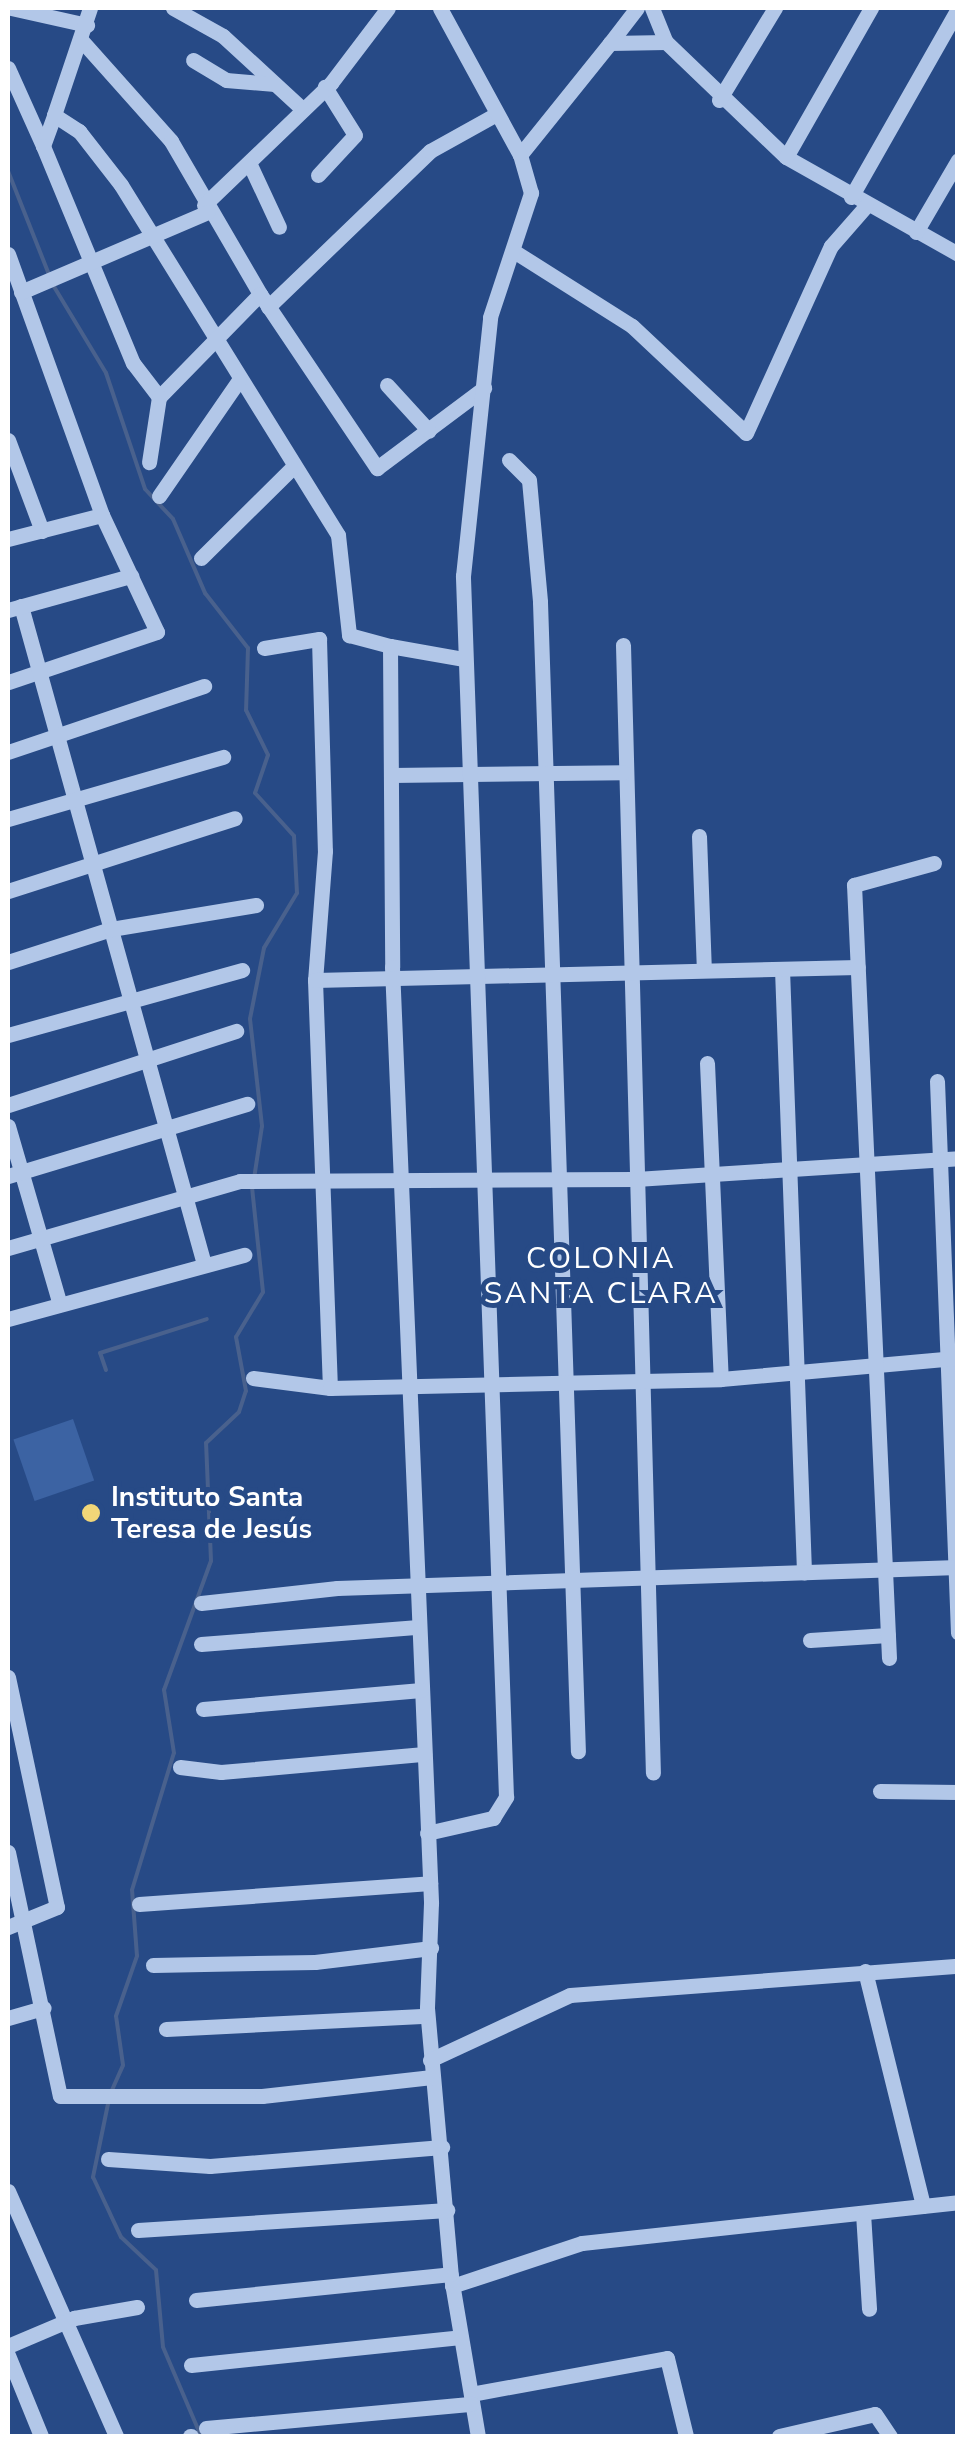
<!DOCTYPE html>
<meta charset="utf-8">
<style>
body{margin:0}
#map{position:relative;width:965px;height:2444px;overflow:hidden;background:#274a86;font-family:"Nunito Sans",sans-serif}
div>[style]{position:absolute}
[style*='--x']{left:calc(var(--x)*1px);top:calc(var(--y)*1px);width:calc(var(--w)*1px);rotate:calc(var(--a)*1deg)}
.green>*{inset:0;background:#3c63a3;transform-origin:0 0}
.stream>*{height:4px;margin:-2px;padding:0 2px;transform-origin:2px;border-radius:2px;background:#49618d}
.minor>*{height:15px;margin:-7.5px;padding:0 7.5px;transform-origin:7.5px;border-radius:7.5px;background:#b2c7e8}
.dots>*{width:28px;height:28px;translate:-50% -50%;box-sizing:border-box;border:5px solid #274a86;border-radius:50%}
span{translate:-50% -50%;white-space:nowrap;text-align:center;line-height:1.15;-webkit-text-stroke:10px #274a86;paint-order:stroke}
.poi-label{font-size:28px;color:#fff;font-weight:700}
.left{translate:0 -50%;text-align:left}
.neighbourhood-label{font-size:30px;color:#fff;letter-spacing:2.5px}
.frame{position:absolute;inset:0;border:10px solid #fff;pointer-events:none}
</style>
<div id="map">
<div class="green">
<div style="left:73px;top:1419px;width:65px;height:63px;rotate:71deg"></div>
</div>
<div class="stream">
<div style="--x:8;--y:171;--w:114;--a:68.4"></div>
<div style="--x:53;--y:285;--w:103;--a:58.9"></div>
<div style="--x:106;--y:373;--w:122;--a:71.4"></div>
<div style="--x:145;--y:489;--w:41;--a:47"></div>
<div style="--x:173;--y:519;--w:81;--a:66.6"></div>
<div style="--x:205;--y:593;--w:70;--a:52"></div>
<div style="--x:248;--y:648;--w:62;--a:91.8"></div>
<div style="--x:246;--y:710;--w:50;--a:63.9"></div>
<div style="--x:268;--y:755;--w:40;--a:108.9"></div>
<div style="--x:255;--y:793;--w:58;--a:47.8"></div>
<div style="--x:294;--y:836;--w:57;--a:87"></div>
<div style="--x:297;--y:893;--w:64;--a:121"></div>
<div style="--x:264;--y:948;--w:72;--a:101.2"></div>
<div style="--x:250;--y:1019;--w:108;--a:83.6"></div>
<div style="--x:262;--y:1126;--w:54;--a:98.6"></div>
<div style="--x:106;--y:1370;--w:18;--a:-109"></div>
<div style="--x:100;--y:1353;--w:112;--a:-17.6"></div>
<div style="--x:112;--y:2090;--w:27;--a:-66"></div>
<div style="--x:123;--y:2065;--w:49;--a:-98.1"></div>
<div style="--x:116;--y:2016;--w:64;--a:-70.7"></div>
<div style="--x:137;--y:1956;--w:66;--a:-94.3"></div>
<div style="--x:132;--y:1890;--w:143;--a:-73"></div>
<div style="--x:174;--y:1753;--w:64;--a:-99"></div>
<div style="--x:164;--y:1690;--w:137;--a:-70"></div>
<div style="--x:211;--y:1561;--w:118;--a:-92.4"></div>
<div style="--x:206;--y:1443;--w:45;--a:-43.2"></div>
<div style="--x:239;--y:1412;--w:22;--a:-72"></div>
<div style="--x:246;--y:1391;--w:55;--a:-100.5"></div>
<div style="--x:236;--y:1337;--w:52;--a:-59"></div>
<div style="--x:263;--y:1292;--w:105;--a:-96"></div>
<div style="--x:109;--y:2099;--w:80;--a:101.6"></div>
<div style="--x:93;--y:2177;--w:66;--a:65"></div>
<div style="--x:121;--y:2237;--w:48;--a:43.3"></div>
<div style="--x:156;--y:2270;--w:77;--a:84.8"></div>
<div style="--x:163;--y:2347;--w:97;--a:66.9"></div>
</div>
<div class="minor">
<div style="--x:11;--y:8;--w:78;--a:12.6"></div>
<div style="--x:90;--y:8;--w:113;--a:108.6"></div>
<div style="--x:54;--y:115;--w:30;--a:33"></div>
<div style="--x:79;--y:131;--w:68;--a:52.1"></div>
<div style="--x:121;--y:185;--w:412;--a:58.2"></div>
<div style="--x:338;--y:535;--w:101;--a:83.7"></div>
<div style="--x:349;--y:635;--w:42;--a:15"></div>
<div style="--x:390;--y:646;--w:321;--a:89.6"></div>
<div style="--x:392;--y:967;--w:937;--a:87.61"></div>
<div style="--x:431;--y:1903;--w:105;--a:92.2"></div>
<div style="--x:427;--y:2008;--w:270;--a:84.9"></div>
<div style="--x:451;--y:2277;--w:161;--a:80.4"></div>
<div style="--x:173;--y:8;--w:57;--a:29.2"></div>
<div style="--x:223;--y:36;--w:103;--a:42.6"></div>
<div style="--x:652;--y:8;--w:37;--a:68"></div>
<div style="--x:666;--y:42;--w:166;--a:43.8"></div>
<div style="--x:786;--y:157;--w:197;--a:29.4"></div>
<div style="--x:82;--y:41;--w:134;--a:48.3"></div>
<div style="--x:171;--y:141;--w:177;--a:59.8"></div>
<div style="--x:260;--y:294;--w:144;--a:134.4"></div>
<div style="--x:610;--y:43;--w:44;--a:-52.4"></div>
<div style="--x:193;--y:60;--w:39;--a:31"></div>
<div style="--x:226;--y:80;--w:49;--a:4.7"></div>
<div style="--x:8;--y:68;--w:85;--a:65.8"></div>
<div style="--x:43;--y:146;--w:33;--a:-70"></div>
<div style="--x:719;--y:100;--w:108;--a:-58.7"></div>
<div style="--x:43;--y:146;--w:235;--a:67.5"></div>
<div style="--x:133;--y:363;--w:43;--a:52.6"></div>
<div style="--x:159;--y:397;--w:66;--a:98.7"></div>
<div style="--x:520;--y:155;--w:144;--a:-51.2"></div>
<div style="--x:610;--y:43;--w:56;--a:-1"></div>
<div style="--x:786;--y:157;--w:172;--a:-60.3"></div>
<div style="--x:251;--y:167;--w:66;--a:65"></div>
<div style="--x:318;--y:175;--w:54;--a:-47.2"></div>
<div style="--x:355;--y:135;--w:57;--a:-122"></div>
<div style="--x:851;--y:197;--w:216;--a:-60.4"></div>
<div style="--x:204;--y:205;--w:176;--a:-43.8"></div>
<div style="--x:331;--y:83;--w:94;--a:-52.8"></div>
<div style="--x:916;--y:232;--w:83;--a:-59.7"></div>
<div style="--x:515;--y:252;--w:138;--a:32.3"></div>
<div style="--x:632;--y:326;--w:156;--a:43.2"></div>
<div style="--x:746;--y:433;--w:205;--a:-65.6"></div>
<div style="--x:831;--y:246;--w:53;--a:-48.8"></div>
<div style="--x:8;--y:254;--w:277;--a:70.2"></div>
<div style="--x:102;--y:515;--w:129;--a:64.8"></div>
<div style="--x:157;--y:632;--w:157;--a:161.4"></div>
<div style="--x:21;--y:292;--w:203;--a:-23.2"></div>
<div style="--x:260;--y:294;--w:210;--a:56.1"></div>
<div style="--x:377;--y:468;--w:134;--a:-36.8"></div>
<div style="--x:268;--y:307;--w:225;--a:-43.9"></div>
<div style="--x:430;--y:151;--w:72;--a:-29.1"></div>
<div style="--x:387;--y:385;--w:62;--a:47.6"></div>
<div style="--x:8;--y:440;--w:97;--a:69.5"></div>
<div style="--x:509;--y:460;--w:28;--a:45"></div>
<div style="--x:529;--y:480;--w:122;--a:84.8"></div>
<div style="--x:540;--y:602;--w:1150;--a:88.11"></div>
<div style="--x:159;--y:496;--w:141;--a:-55.4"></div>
<div style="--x:8;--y:539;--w:97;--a:-14.3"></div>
<div style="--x:201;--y:558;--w:131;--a:-44.7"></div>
<div style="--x:21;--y:606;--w:683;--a:74.46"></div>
<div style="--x:8;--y:610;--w:128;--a:-15.5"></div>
<div style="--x:623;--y:645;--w:1128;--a:88.48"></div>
<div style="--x:390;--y:646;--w:74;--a:10.1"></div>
<div style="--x:264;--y:648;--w:56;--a:-9.3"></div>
<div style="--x:319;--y:639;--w:212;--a:88.4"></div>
<div style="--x:325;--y:851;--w:129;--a:94.4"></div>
<div style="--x:315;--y:980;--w:408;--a:87.9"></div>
<div style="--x:8;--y:752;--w:207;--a:-18.6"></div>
<div style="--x:391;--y:775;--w:232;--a:-0.7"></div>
<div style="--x:8;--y:819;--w:224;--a:-16.1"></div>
<div style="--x:699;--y:836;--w:134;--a:87.9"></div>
<div style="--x:8;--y:891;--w:238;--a:-17.8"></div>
<div style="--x:8;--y:962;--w:108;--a:-17.8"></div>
<div style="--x:111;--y:929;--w:147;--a:-9.4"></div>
<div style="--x:782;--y:969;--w:604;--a:87.91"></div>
<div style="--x:315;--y:980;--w:543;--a:-1.37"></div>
<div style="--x:8;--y:1035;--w:243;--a:-15.5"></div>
<div style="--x:707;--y:1063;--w:316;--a:87.5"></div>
<div style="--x:937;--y:1081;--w:552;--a:87.82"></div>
<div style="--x:8;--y:1105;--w:240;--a:-18"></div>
<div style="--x:8;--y:1126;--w:182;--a:73.8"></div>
<div style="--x:8;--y:1176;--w:250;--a:-16.8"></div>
<div style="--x:8;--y:1248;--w:241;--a:-16.1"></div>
<div style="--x:240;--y:1181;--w:396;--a:-0.3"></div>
<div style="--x:636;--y:1179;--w:323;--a:-3.7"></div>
<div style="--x:8;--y:1319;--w:245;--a:-15.2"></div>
<div style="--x:253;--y:1378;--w:78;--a:7.4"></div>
<div style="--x:330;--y:1388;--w:391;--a:-1.3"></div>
<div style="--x:721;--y:1379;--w:238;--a:-5.1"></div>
<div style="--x:201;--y:1603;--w:137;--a:-6.3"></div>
<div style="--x:337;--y:1588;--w:621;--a:-1.94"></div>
<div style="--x:810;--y:1640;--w:78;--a:-3.7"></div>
<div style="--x:201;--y:1644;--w:218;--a:-4.5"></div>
<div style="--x:889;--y:1658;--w:774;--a:-92.59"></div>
<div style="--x:854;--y:885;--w:83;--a:-15.4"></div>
<div style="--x:8;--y:1677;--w:235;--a:78"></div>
<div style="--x:57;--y:1907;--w:53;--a:157.8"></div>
<div style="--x:203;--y:1709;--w:219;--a:-5"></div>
<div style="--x:180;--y:1767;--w:41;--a:7"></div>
<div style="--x:221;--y:1772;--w:204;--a:-5.1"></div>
<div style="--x:880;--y:1791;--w:78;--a:0.7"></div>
<div style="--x:427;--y:1833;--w:68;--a:-12.8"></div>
<div style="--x:493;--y:1818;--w:25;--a:-58"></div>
<div style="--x:506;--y:1797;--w:1222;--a:-92.02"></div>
<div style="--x:463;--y:576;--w:260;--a:-84"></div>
<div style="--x:490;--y:317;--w:131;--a:-71.7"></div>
<div style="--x:531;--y:193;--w:40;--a:-106"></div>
<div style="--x:520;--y:155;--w:167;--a:-118.6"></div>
<div style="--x:8;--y:1852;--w:249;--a:78"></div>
<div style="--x:60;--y:2096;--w:202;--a:0"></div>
<div style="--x:262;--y:2096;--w:171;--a:-6.4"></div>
<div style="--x:139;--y:1904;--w:292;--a:-4.1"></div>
<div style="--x:153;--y:1965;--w:162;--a:-1.1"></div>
<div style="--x:315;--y:1962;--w:117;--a:-6.9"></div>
<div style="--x:865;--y:1971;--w:242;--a:76.1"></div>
<div style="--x:8;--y:2018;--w:37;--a:-16"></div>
<div style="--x:166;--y:2029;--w:261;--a:-2.9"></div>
<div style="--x:430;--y:2060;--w:154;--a:-24.9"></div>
<div style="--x:570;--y:1995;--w:389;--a:-4.3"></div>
<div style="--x:108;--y:2159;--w:102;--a:3.9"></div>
<div style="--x:210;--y:2166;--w:233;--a:-4.7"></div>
<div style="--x:8;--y:2191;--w:268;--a:66.2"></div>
<div style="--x:863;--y:2213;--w:96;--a:86.4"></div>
<div style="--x:138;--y:2230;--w:310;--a:-3.7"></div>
<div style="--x:452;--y:2286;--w:137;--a:-18.3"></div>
<div style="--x:582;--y:2243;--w:378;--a:-6.2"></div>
<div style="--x:196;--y:2300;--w:256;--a:-5.8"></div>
<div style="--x:8;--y:2346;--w:72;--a:-23"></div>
<div style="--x:74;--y:2318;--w:64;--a:-9.9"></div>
<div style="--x:8;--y:2355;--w:87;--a:67.8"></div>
<div style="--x:191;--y:2365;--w:271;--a:-5.9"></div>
<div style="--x:471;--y:2394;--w:199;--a:-10.4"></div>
<div style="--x:667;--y:2358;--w:80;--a:76.3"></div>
<div style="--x:206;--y:2428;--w:267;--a:-5.2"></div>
<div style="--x:190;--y:2436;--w:1;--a:0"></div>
<div style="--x:779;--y:2436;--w:98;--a:-12.9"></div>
<div style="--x:875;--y:2414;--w:27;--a:56"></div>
</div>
<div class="dots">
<div style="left:91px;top:1513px;background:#f1d678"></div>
</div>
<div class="poi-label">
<span class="left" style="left:111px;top:1513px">Instituto Santa<br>Teresa de Jesús</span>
</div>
<div class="neighbourhood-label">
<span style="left:601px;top:1276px">COLONIA<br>SANTA CLARA</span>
</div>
<div class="frame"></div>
</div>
